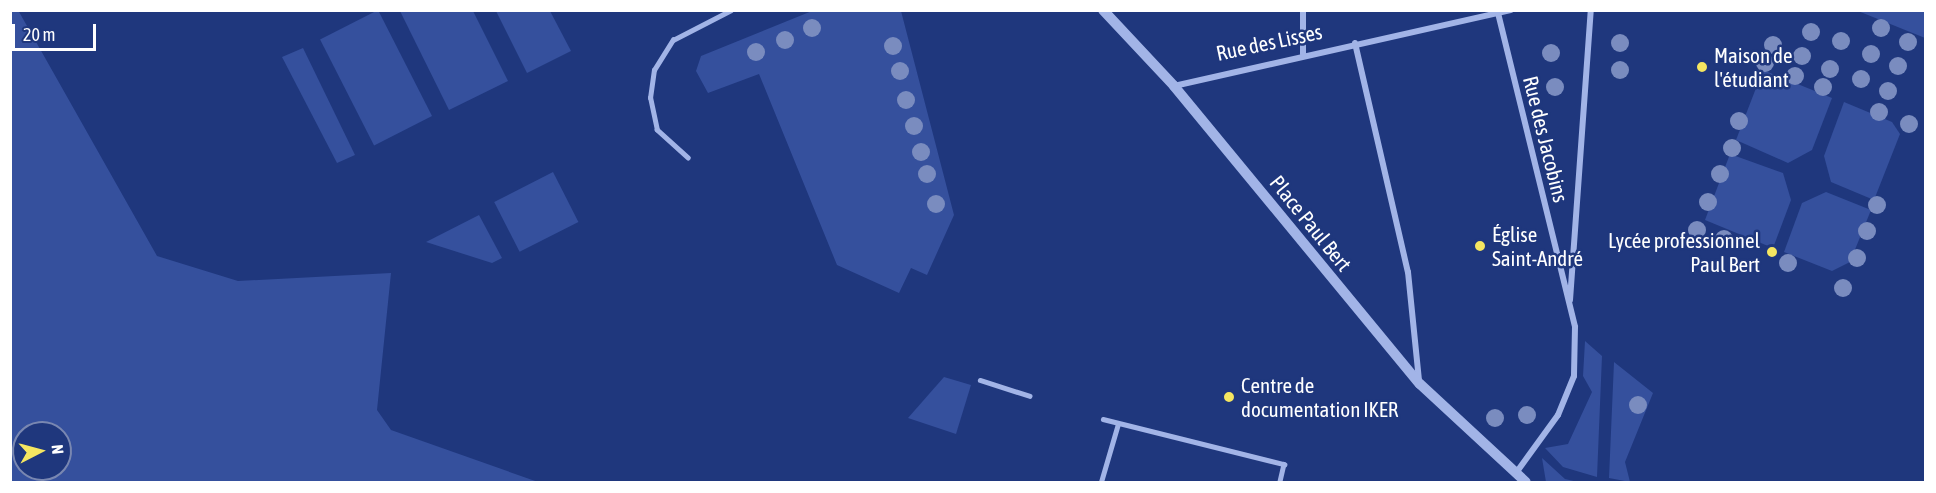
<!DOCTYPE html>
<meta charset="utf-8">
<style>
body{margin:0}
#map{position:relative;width:1936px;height:493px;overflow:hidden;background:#1f377d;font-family:"Asap Condensed",sans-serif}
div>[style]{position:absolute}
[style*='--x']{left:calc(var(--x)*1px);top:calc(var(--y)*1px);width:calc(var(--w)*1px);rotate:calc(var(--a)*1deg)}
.green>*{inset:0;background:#35509d;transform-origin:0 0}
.service>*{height:4.5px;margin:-2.25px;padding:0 2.25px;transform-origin:2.25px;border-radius:2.25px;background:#a2b4e7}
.minor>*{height:6px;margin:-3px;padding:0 3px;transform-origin:3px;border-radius:3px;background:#a2b4e7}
.tertiary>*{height:10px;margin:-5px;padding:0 5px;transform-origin:5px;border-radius:5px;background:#a2b4e7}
.trees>*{width:18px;height:18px;margin:-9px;border-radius:50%;background:#7a8cbf}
.dots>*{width:16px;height:16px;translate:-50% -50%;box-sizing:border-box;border:3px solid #1f377d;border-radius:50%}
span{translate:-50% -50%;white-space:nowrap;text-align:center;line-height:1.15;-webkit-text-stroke:5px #1f377d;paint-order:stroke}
.street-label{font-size:21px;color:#fff}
.poi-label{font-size:21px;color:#fff}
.left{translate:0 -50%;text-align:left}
.right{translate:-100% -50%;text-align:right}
.frame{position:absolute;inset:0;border:12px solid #fff;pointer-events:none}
.north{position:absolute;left:12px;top:421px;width:60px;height:60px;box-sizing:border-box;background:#1f377d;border:2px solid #7987b1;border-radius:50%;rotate:84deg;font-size:16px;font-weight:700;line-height:24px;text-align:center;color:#fff}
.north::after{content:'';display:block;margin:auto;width:21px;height:27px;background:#f5e661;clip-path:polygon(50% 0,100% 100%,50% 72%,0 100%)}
.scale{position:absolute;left:12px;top:24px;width:84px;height:27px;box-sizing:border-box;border:3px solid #fff;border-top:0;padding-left:8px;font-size:18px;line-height:21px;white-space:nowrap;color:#fff;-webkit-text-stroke:4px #1f377d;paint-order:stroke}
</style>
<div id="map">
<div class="green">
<div style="clip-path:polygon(evenodd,18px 10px,157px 256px,238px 281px,391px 273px,377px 410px,391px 430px,538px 482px,11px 482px,10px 11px,18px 10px,24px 433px,60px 433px,60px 469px,24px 469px,24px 433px)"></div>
<div style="left:378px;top:10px;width:119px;height:65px;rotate:63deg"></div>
<div style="clip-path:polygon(400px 11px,473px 11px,508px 81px,449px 110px)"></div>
<div style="clip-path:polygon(496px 11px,550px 11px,571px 51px,527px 73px)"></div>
<div style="clip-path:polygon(812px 11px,901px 11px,954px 215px,927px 275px,911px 268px,899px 293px,837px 265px,759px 74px,708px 93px,696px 71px,701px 56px)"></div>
<div style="clip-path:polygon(1858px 11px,1925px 11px,1925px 38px)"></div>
<div style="clip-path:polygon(303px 48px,355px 155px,337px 163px,282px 57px)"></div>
<div style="clip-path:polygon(1763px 70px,1832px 98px,1812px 150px,1788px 163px,1736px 140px)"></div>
<div style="clip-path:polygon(1844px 102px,1892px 122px,1900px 134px,1874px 200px,1831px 182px,1824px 156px)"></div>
<div style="clip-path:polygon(1730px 154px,1783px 173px,1791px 200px,1773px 248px,1705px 220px)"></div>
<div style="left:553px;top:172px;width:56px;height:66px;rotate:63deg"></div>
<div style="clip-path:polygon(1826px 192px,1871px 210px,1850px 262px,1832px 271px,1784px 252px,1802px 203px)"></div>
<div style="clip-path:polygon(479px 215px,502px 258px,492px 263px,426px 242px)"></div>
<div style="clip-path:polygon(1585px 341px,1602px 356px,1597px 477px,1563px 467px,1545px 448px,1568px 444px,1592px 392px,1583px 376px)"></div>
<div style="clip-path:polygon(1614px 362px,1653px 393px,1625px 462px,1630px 482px,1609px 478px)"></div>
<div style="clip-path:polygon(944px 377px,971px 385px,956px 434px,908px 418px)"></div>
<div style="clip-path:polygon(1542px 458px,1565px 479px,1578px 482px,1546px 482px)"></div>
</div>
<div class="service">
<div style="--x:688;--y:158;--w:42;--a:-137.9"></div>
<div style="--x:657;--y:130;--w:33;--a:-102"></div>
<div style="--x:650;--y:98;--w:28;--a:-82"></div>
<div style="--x:654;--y:70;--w:36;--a:-58"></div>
<div style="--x:673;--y:40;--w:65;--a:-27.3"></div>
<div style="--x:980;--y:380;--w:52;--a:17.7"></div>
<div style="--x:1103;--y:419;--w:187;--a:14"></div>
<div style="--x:1284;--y:464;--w:18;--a:103"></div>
<div style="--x:1101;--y:482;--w:60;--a:-73.7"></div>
</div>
<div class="minor">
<div style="--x:1498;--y:13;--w:323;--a:76.2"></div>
<div style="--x:1575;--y:327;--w:49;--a:91.2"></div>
<div style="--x:1574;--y:376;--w:42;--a:112.3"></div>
<div style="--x:1558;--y:415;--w:72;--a:125.9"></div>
<div style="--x:1355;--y:43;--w:235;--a:77"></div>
<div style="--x:1408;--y:272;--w:110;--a:84.2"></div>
<div style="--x:1303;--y:54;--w:44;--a:-90"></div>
<div style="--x:1174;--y:86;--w:345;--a:-12.7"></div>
<div style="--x:1570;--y:300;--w:291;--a:-85.9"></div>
</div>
<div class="tertiary">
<div style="--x:1103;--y:10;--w:104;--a:46.9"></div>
<div style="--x:1174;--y:86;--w:386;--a:50.5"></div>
<div style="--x:1420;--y:384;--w:144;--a:42.8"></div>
</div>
<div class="trees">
<div style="left:812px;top:28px"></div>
<div style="left:1881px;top:28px"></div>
<div style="left:1811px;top:32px"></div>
<div style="left:785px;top:40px"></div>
<div style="left:1841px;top:41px"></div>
<div style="left:1908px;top:42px"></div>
<div style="left:1620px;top:43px"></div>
<div style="left:1773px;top:45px"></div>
<div style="left:893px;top:46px"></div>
<div style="left:756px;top:52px"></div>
<div style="left:1551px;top:53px"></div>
<div style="left:1871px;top:54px"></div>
<div style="left:1802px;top:56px"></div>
<div style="left:1765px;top:63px"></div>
<div style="left:1898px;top:66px"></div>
<div style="left:1830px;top:69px"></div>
<div style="left:1620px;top:70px"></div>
<div style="left:900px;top:71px"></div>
<div style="left:1795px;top:76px"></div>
<div style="left:1861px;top:79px"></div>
<div style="left:1555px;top:87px"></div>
<div style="left:1823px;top:87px"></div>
<div style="left:1888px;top:91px"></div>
<div style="left:906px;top:100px"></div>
<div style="left:1879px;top:112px"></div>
<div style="left:1739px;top:121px"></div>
<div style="left:1909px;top:124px"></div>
<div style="left:914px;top:126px"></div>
<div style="left:1732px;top:148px"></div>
<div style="left:921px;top:152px"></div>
<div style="left:927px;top:174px"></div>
<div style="left:1720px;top:174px"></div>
<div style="left:1708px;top:202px"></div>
<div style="left:936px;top:204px"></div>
<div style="left:1877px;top:205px"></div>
<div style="left:1697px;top:230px"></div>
<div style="left:1867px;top:231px"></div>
<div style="left:1724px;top:239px"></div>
<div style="left:1857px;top:258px"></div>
<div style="left:1788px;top:263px"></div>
<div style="left:1843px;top:288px"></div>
<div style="left:1638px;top:405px"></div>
<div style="left:1527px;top:415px"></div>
<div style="left:1495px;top:418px"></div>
</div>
<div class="dots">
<div style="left:1702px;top:67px;background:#f5e661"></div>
<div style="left:1480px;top:246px;background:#f5e661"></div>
<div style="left:1772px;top:252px;background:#f5e661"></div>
<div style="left:1229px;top:397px;background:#f5e661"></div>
</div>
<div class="street-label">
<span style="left:1269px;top:42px;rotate:-12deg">Rue des Lisses</span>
<span style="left:1546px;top:139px;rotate:76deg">Rue des Jacobins</span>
<span style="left:1311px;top:223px;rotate:51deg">Place Paul Bert</span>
</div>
<div class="poi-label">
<span class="left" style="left:1714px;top:67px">Maison de<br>l'étudiant</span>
<span class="left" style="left:1492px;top:246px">Église<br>Saint-André</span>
<span class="right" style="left:1760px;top:252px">Lycée professionnel<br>Paul Bert</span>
<span class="left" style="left:1241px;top:397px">Centre de<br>documentation IKER</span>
</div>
<div class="frame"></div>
<div class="north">N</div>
<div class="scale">20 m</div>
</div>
